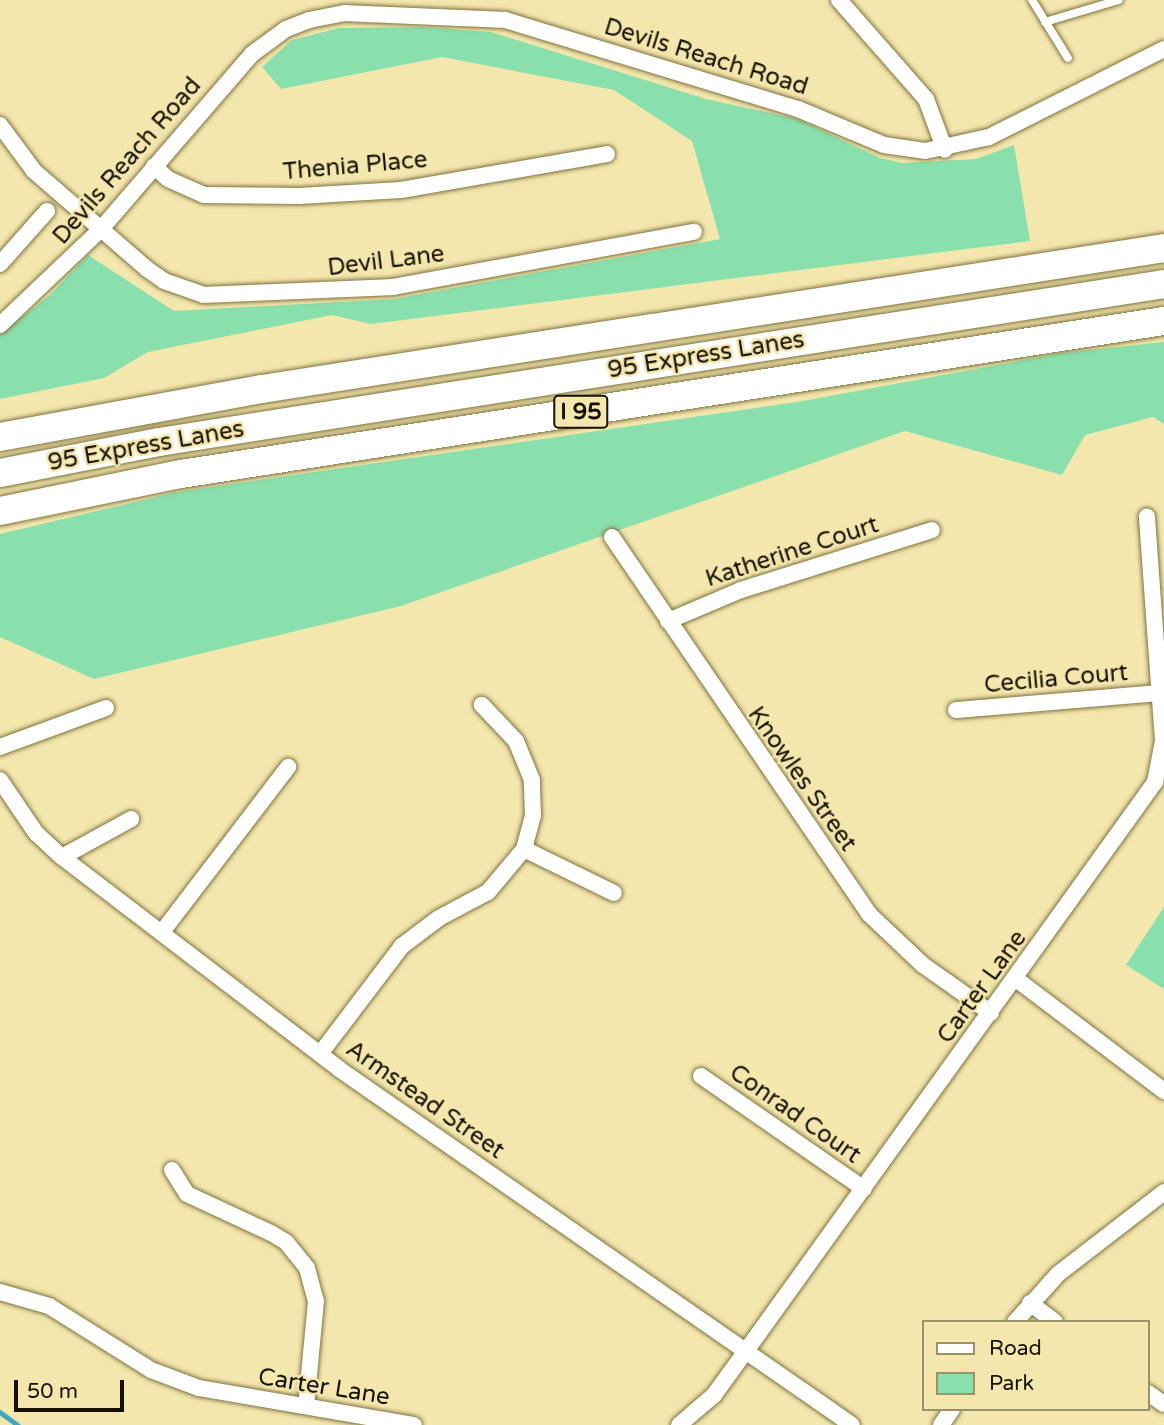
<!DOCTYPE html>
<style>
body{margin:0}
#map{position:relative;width:1164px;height:1425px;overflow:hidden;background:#f4e7ae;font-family:"Varela Round",sans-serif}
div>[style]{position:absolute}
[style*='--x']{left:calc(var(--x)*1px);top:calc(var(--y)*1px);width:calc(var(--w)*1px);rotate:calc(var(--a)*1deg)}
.green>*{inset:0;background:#89e0ac}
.stream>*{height:4.5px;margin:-2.25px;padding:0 2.25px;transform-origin:2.25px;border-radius:2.25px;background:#44a7bf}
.roads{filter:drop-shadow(0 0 2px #7f733e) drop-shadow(0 0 2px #7f733e)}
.lane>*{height:8px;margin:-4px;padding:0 4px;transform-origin:4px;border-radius:4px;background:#fff}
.street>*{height:16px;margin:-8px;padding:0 8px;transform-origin:8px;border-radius:8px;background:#fff}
.highway>*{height:28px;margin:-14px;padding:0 14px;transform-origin:14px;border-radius:14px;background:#fff}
span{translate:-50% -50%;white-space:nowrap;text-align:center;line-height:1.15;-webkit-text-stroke:5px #f4e7ae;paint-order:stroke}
.shield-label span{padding:2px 5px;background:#f4e7ae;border:2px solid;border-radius:5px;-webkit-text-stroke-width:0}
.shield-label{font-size:23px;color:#161100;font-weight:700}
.street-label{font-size:24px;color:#161100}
.legend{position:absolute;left:922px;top:1320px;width:228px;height:91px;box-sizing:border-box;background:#f4e7ae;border:2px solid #9b9168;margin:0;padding:9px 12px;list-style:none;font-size:21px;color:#161100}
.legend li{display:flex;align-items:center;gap:14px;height:35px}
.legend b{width:35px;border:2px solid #9b9168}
.scale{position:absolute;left:14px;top:1380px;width:110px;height:32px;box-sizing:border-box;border:4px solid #161100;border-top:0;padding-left:9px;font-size:21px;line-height:24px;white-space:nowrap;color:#161100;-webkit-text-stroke:5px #f4e7ae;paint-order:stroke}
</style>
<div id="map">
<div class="green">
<div style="clip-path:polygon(421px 27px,491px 32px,706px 99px,797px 119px,880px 158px,902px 163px,976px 159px,1014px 145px,1030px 241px,371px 324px,332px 315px,148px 352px,104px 378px,0 399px,0 335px,51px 294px,88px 255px,174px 311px,394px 299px,720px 239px,692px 141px,614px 90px,442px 57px,281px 89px,262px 67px,292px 40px,339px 28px)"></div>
<div style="clip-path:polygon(1164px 342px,1164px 424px,1153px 417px,1085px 435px,1062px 475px,905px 431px,401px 606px,94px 679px,0 637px,0 534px,177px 492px,797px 402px,1062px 353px)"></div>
<div style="clip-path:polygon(1164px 907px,1164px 989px,1126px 965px)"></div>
</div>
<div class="stream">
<div style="--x:0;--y:1412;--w:22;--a:36"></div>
</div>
<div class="roads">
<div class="lane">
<div style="--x:1032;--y:0;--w:68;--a:58.2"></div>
<div style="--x:1045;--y:22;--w:77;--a:-16.6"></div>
</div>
<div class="street">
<div style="--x:839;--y:0;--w:132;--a:48.7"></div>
<div style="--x:926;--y:99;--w:54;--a:69.6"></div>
<div style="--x:0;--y:125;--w:57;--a:53.5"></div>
<div style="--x:34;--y:171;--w:150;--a:40.9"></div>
<div style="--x:147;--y:269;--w:21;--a:35"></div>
<div style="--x:164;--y:281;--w:42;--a:19.3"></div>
<div style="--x:204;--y:295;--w:189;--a:-2.4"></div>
<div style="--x:393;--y:287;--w:306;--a:-10.4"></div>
<div style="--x:154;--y:166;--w:19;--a:43"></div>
<div style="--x:168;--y:179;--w:39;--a:24"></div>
<div style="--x:204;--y:195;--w:95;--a:0.6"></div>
<div style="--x:299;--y:196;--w:102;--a:-3.4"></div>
<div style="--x:401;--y:190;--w:209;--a:-9.9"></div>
<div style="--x:0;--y:264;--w:71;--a:-48.4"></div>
<div style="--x:0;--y:325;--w:139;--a:-43.5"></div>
<div style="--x:101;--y:229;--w:231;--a:-49.2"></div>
<div style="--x:252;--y:54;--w:42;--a:-36.3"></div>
<div style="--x:286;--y:29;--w:25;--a:-21"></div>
<div style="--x:309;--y:20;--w:37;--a:-11"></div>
<div style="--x:345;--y:13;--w:160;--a:2.5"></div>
<div style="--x:505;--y:20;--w:306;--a:16.9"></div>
<div style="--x:798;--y:109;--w:93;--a:22.7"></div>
<div style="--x:884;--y:145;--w:41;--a:8.3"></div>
<div style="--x:925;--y:151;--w:66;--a:-12.3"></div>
<div style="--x:989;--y:137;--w:196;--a:-26.7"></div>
<div style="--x:612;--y:537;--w:456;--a:55.7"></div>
<div style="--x:869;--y:914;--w:74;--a:43.4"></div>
<div style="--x:923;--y:965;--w:83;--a:35.2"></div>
<div style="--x:668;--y:621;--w:79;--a:-23"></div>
<div style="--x:741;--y:590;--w:200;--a:-17.4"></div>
<div style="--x:956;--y:710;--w:205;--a:-4.8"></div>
<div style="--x:0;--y:747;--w:113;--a:-20.2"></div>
<div style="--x:0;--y:780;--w:64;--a:55.8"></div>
<div style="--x:36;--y:833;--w:35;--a:43"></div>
<div style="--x:62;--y:857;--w:349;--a:37.4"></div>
<div style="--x:339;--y:1069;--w:624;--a:34.76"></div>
<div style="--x:524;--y:849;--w:100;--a:26.1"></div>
<div style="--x:62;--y:857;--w:79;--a:-28.8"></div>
<div style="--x:162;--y:932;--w:208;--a:-52.6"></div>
<div style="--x:1016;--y:979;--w:186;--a:37.1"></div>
<div style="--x:320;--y:1054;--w:136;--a:-52.8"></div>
<div style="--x:402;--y:946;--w:46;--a:-37.1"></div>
<div style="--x:439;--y:918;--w:55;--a:-28"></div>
<div style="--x:488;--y:892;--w:56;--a:-50.1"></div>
<div style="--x:524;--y:849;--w:34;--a:-75"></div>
<div style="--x:533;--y:816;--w:36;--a:-92"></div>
<div style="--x:532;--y:780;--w:42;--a:-112.3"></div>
<div style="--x:516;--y:741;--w:50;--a:-133.4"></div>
<div style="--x:701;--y:1076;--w:198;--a:34.7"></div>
<div style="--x:172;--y:1170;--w:28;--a:58"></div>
<div style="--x:187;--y:1194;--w:93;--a:24.9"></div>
<div style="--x:271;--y:1233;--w:17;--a:31"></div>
<div style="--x:286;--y:1242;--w:33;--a:51"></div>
<div style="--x:307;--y:1268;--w:34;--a:75"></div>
<div style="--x:316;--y:1301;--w:105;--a:95.4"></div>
<div style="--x:0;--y:1292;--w:51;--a:15.9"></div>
<div style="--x:49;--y:1306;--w:120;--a:32.1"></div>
<div style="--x:151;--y:1370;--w:51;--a:20.6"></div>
<div style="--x:199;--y:1388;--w:218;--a:9.8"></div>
<div style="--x:1030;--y:1303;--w:31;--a:37"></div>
<div style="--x:1015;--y:1322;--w:64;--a:-48.1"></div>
<div style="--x:1058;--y:1274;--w:134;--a:-37.7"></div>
<div style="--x:1148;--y:1393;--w:19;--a:35"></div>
<div style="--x:679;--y:1425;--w:46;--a:-40.6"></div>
<div style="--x:714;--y:1395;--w:54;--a:-54"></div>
<div style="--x:746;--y:1351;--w:701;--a:-54.29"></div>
<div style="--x:1155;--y:782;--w:42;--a:-79"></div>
<div style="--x:1163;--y:741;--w:225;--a:-94.1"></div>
<div style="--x:941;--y:1425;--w:19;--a:-55"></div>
</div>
<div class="highway">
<div style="--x:0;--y:437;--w:266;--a:-10.4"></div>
<div style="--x:262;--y:389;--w:913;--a:-8.88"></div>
<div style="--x:0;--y:473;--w:162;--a:-11"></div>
<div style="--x:159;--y:442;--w:1017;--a:-8.93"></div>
<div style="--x:0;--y:511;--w:185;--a:-11.6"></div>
<div style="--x:181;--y:474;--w:995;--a:-8.85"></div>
</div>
</div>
<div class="shield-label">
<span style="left:581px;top:412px">I 95</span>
</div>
<div class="street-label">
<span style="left:706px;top:57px;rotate:17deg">Devils Reach Road</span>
<span style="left:127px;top:161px;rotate:-49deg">Devils Reach Road</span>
<span style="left:355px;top:166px;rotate:-5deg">Thenia Place</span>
<span style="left:386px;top:261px;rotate:-7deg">Devil Lane</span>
<span style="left:706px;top:355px;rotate:-9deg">95 Express Lanes</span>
<span style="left:146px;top:446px;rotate:-10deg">95 Express Lanes</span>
<span style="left:792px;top:552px;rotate:-18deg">Katherine Court</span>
<span style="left:1056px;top:679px;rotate:-5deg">Cecilia Court</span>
<span style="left:802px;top:779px;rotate:55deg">Knowles Street</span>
<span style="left:982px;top:987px;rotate:-54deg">Carter Lane</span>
<span style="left:425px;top:1100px;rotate:35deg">Armstead Street</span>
<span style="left:795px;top:1114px;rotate:35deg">Conrad Court</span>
<span style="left:324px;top:1387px;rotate:9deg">Carter Lane</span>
</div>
<ul class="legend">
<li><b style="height:9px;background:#fff"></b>Road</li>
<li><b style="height:19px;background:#89e0ac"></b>Park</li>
</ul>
<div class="scale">50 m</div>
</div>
